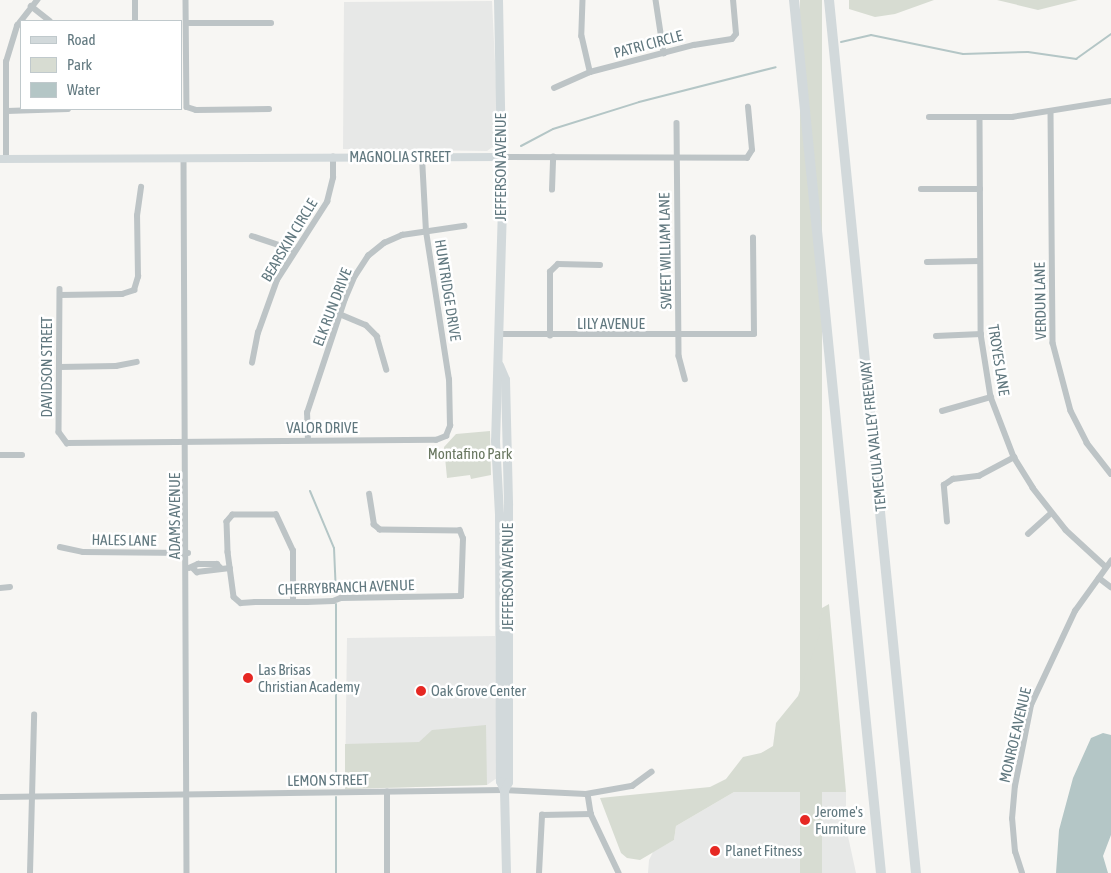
<!DOCTYPE html>
<style>
body{margin:0}
#map{position:relative;width:1111px;height:873px;overflow:hidden;background:#f7f6f3;font-family:"Asap Condensed",sans-serif}
div>[style]{position:absolute}
[style*='--x']{left:calc(var(--x)*1px);top:calc(var(--y)*1px);width:calc(var(--w)*1px);rotate:calc(var(--a)*1deg)}
.built>*{inset:0;background:#e7e8e7}
.green>*{inset:0;background:#d7dcd2;transform-origin:0 0}
.water>*{inset:0;background:#b4c6c6}
.stream>*{height:2px;margin:-1px;padding:0 1px;transform-origin:1px;border-radius:1px;background:#b4c6c6}
.street>*{height:5.5px;margin:-2.75px;padding:0 2.75px;transform-origin:2.75px;border-radius:2.75px;background:#bdc4c6}
.secondary>*{height:8px;margin:-4px;padding:0 4px;transform-origin:4px;border-radius:4px;background:#d2d9db}
.primary>*{height:9px;margin:-4.5px;padding:0 4.5px;transform-origin:4.5px;border-radius:4.5px;background:#d2d9db}
.highway>*{height:10px;margin:-5px;padding:0 5px;transform-origin:5px;border-radius:5px;background:#d2d9db}
.dots>*{width:14px;height:14px;translate:-50% -50%;box-sizing:border-box;border:2px solid #fff;border-radius:50%}
span{translate:-50% -50%;white-space:nowrap;text-align:center;line-height:1.15;-webkit-text-stroke:5px #fff;paint-order:stroke}
.street-label{font-size:15px;color:#61787f}
.park-label{font-size:15px;color:#697760}
.poi-label{font-size:15px;color:#61787f}
.left{translate:0 -50%;text-align:left}
.legend{position:absolute;left:20px;top:20px;width:162px;height:90px;box-sizing:border-box;background:#fff;border:1px solid #c0c9cc;margin:0;padding:6px 9px;list-style:none;font-size:15px;color:#61787f}
.legend li{display:flex;align-items:center;gap:10px;height:25px}
.legend b{width:25px;border:1px solid #c0c9cc}
</style>
<div id="map">
<div class="built">
<div style="clip-path:polygon(492px 1px,497px 104px,494px 146px,487px 151px,343px 149px,344px 2px)"></div>
<div style="clip-path:polygon(495px 636px,497px 778px,487px 785px,345px 789px,347px 638px)"></div>
<div style="clip-path:polygon(734px 792px,846px 792px,846px 827px,856px 873px,648px 873px,649px 860px,653px 852px,674px 840px,676px 826px)"></div>
</div>
<div class="green">
<div style="left:800px;top:0;width:22px;height:877px"></div>
<div style="clip-path:polygon(849px 0,934px 0,895px 14px,875px 17px,849px 9px)"></div>
<div style="clip-path:polygon(997px 0,1078px 0,1038px 10px)"></div>
<div style="clip-path:polygon(490px 431px,491px 475px,471px 479px,470px 475px,447px 478px,444px 447px,456px 434px)"></div>
<div style="clip-path:polygon(829px 604px,846px 792px,734px 792px,676px 826px,674px 840px,640px 860px,627px 858px,621px 853px,600px 798px,710px 787px,726px 779px,743px 757px,761px 753px,773px 746px,776px 723px,798px 696px,819px 636px,822px 608px)"></div>
<div style="clip-path:polygon(486px 725px,487px 785px,345px 789px,345px 744px,419px 742px,432px 730px)"></div>
</div>
<div class="water">
<div style="clip-path:polygon(1103px 733px,1111px 735px,1111px 835px,1103px 856px,1108px 873px,1056px 873px,1059px 830px,1073px 778px,1091px 738px)"></div>
</div>
<div class="stream">
<div style="--x:841;--y:42;--w:31;--a:-13"></div>
<div style="--x:871;--y:35;--w:94;--a:11.7"></div>
<div style="--x:963;--y:54;--w:65;--a:-1.8"></div>
<div style="--x:1028;--y:52;--w:49;--a:8.3"></div>
<div style="--x:1076;--y:59;--w:43;--a:-35.5"></div>
<div style="--x:521;--y:146;--w:36;--a:-28"></div>
<div style="--x:553;--y:129;--w:90;--a:-17.4"></div>
<div style="--x:639;--y:102;--w:141;--a:-14.3"></div>
<div style="--x:310;--y:491;--w:62;--a:67.2"></div>
<div style="--x:334;--y:548;--w:45;--a:87.5"></div>
<div style="--x:336;--y:604;--w:182;--a:90"></div>
<div style="--x:336;--y:797;--w:76;--a:90"></div>
</div>
<div class="street">
<div style="--x:186;--y:0;--w:107;--a:89.5"></div>
<div style="--x:187;--y:107;--w:9;--a:18"></div>
<div style="--x:196;--y:110;--w:73;--a:-0.8"></div>
<div style="--x:583;--y:0;--w:36;--a:92"></div>
<div style="--x:582;--y:36;--w:37;--a:77"></div>
<div style="--x:656;--y:0;--w:54;--a:81.4"></div>
<div style="--x:31;--y:6;--w:24;--a:38"></div>
<div style="--x:135;--y:21;--w:21;--a:-90"></div>
<div style="--x:186;--y:23;--w:85;--a:0"></div>
<div style="--x:554;--y:88;--w:39;--a:-24"></div>
<div style="--x:590;--y:72;--w:107;--a:-14.6"></div>
<div style="--x:694;--y:45;--w:38;--a:-9"></div>
<div style="--x:732;--y:39;--w:6;--a:-51"></div>
<div style="--x:736;--y:34;--w:34;--a:-95"></div>
<div style="--x:7;--y:111;--w:61;--a:-1.9"></div>
<div style="--x:1051;--y:112;--w:231;--a:89.5"></div>
<div style="--x:1053;--y:343;--w:70;--a:75.2"></div>
<div style="--x:1071;--y:411;--w:36;--a:63"></div>
<div style="--x:1087;--y:443;--w:39;--a:52"></div>
<div style="--x:929;--y:117;--w:83;--a:0"></div>
<div style="--x:1012;--y:117;--w:100;--a:-9.2"></div>
<div style="--x:980;--y:119;--w:215;--a:89.7"></div>
<div style="--x:981;--y:334;--w:64;--a:81"></div>
<div style="--x:991;--y:397;--w:64;--a:69"></div>
<div style="--x:1014;--y:457;--w:36;--a:58"></div>
<div style="--x:1033;--y:488;--w:53;--a:51.8"></div>
<div style="--x:1066;--y:530;--w:53;--a:42.7"></div>
<div style="--x:677;--y:123;--w:233;--a:89.5"></div>
<div style="--x:679;--y:356;--w:24;--a:75"></div>
<div style="--x:502;--y:157;--w:245;--a:0.2"></div>
<div style="--x:747;--y:158;--w:9;--a:-58"></div>
<div style="--x:752;--y:150;--w:43;--a:-95.3"></div>
<div style="--x:184;--y:158;--w:715;--a:89.76"></div>
<div style="--x:6;--y:159;--w:97;--a:-90"></div>
<div style="--x:6;--y:62;--w:38;--a:-73"></div>
<div style="--x:17;--y:26;--w:33;--a:-52"></div>
<div style="--x:921;--y:189;--w:59;--a:0"></div>
<div style="--x:552;--y:190;--w:33;--a:-88"></div>
<div style="--x:252;--y:236;--w:44;--a:18.4"></div>
<div style="--x:927;--y:262;--w:53;--a:-1.1"></div>
<div style="--x:60;--y:289;--w:143;--a:90.4"></div>
<div style="--x:59;--y:432;--w:14;--a:54"></div>
<div style="--x:67;--y:443;--w:369;--a:-0.5"></div>
<div style="--x:436;--y:440;--w:11;--a:-22"></div>
<div style="--x:446;--y:436;--w:11;--a:-68"></div>
<div style="--x:450;--y:426;--w:46;--a:-91.2"></div>
<div style="--x:449;--y:380;--w:150;--a:-98.8"></div>
<div style="--x:426;--y:232;--w:75;--a:-93.1"></div>
<div style="--x:60;--y:295;--w:62;--a:-0.9"></div>
<div style="--x:122;--y:294;--w:13;--a:-18"></div>
<div style="--x:134;--y:290;--w:14;--a:-73"></div>
<div style="--x:138;--y:277;--w:61;--a:-90.9"></div>
<div style="--x:137;--y:216;--w:29;--a:-82"></div>
<div style="--x:342;--y:315;--w:26;--a:23"></div>
<div style="--x:366;--y:325;--w:16;--a:45"></div>
<div style="--x:377;--y:336;--w:35;--a:74"></div>
<div style="--x:499;--y:334;--w:255;--a:0"></div>
<div style="--x:754;--y:334;--w:96;--a:-90.6"></div>
<div style="--x:550;--y:336;--w:64;--a:-90"></div>
<div style="--x:550;--y:272;--w:11;--a:-45"></div>
<div style="--x:558;--y:264;--w:42;--a:1.4"></div>
<div style="--x:936;--y:336;--w:45;--a:-2.5"></div>
<div style="--x:252;--y:363;--w:31;--a:-79"></div>
<div style="--x:258;--y:333;--w:56;--a:-70.3"></div>
<div style="--x:277;--y:280;--w:93;--a:-57.3"></div>
<div style="--x:327;--y:202;--w:25;--a:-76"></div>
<div style="--x:333;--y:178;--w:21;--a:-90"></div>
<div style="--x:60;--y:367;--w:56;--a:-1"></div>
<div style="--x:116;--y:366;--w:21;--a:-11"></div>
<div style="--x:942;--y:411;--w:51;--a:-15.9"></div>
<div style="--x:308;--y:440;--w:27;--a:-92"></div>
<div style="--x:307;--y:413;--w:120;--a:-71.6"></div>
<div style="--x:345;--y:299;--w:25;--a:-67"></div>
<div style="--x:355;--y:276;--w:24;--a:-57"></div>
<div style="--x:368;--y:256;--w:21;--a:-39"></div>
<div style="--x:384;--y:243;--w:20;--a:-24"></div>
<div style="--x:402;--y:235;--w:63;--a:-8.3"></div>
<div style="--x:0;--y:455;--w:22;--a:0"></div>
<div style="--x:947;--y:522;--w:37;--a:-95"></div>
<div style="--x:944;--y:485;--w:11;--a:-34"></div>
<div style="--x:953;--y:479;--w:26;--a:-7"></div>
<div style="--x:979;--y:476;--w:40;--a:-28"></div>
<div style="--x:1028;--y:534;--w:31;--a:-42"></div>
<div style="--x:60;--y:547;--w:24;--a:12"></div>
<div style="--x:83;--y:552;--w:105;--a:0.5"></div>
<div style="--x:189;--y:568;--w:10;--a:-24"></div>
<div style="--x:198;--y:564;--w:19;--a:0"></div>
<div style="--x:217;--y:564;--w:6;--a:45"></div>
<div style="--x:193;--y:568;--w:6;--a:45"></div>
<div style="--x:197;--y:572;--w:33;--a:-7"></div>
<div style="--x:1099;--y:578;--w:15;--a:37"></div>
<div style="--x:0;--y:588;--w:10;--a:-6"></div>
<div style="--x:293;--y:602;--w:51;--a:-90"></div>
<div style="--x:293;--y:551;--w:40;--a:-115"></div>
<div style="--x:276;--y:515;--w:43;--a:180"></div>
<div style="--x:233;--y:515;--w:9;--a:131"></div>
<div style="--x:227;--y:522;--w:30;--a:88"></div>
<div style="--x:228;--y:552;--w:45;--a:82.4"></div>
<div style="--x:234;--y:597;--w:9;--a:41"></div>
<div style="--x:241;--y:603;--w:14;--a:-4"></div>
<div style="--x:255;--y:602;--w:52;--a:0"></div>
<div style="--x:307;--y:602;--w:26;--a:-2"></div>
<div style="--x:333;--y:601;--w:9;--a:-21"></div>
<div style="--x:341;--y:598;--w:120;--a:-1"></div>
<div style="--x:461;--y:596;--w:57;--a:-88"></div>
<div style="--x:463;--y:539;--w:9;--a:-111"></div>
<div style="--x:460;--y:531;--w:80;--a:-179.3"></div>
<div style="--x:380;--y:530;--w:8;--a:-140"></div>
<div style="--x:374;--y:525;--w:31;--a:-99"></div>
<div style="--x:588;--y:794;--w:20;--a:81"></div>
<div style="--x:0;--y:797;--w:504;--a:-0.8"></div>
<div style="--x:504;--y:790;--w:82;--a:2.8"></div>
<div style="--x:586;--y:794;--w:47;--a:-9.9"></div>
<div style="--x:632;--y:786;--w:24;--a:-36"></div>
<div style="--x:30;--y:873;--w:158;--a:-88.5"></div>
<div style="--x:387;--y:873;--w:81;--a:-90"></div>
<div style="--x:539;--y:873;--w:58;--a:-87"></div>
<div style="--x:542;--y:815;--w:49;--a:-1.2"></div>
<div style="--x:591;--y:814;--w:65;--a:64.6"></div>
<div style="--x:1022;--y:873;--w:22;--a:-108"></div>
<div style="--x:1015;--y:852;--w:33;--a:-95"></div>
<div style="--x:1012;--y:819;--w:33;--a:-85"></div>
<div style="--x:1015;--y:786;--w:83;--a:-78.8"></div>
<div style="--x:1031;--y:705;--w:104;--a:-64.9"></div>
<div style="--x:1075;--y:611;--w:62;--a:-54.2"></div>
</div>
<div class="secondary">
<div style="--x:0;--y:159;--w:502;--a:-0.23"></div>
</div>
<div class="primary">
<div style="--x:498;--y:0;--w:207;--a:88.9"></div>
<div style="--x:502;--y:207;--w:233;--a:91.7"></div>
<div style="--x:495;--y:440;--w:74;--a:86.9"></div>
<div style="--x:499;--y:514;--w:267;--a:89.8"></div>
<div style="--x:500;--y:781;--w:10;--a:66"></div>
<div style="--x:504;--y:790;--w:83;--a:88.6"></div>
<div style="--x:499;--y:365;--w:15;--a:67"></div>
<div style="--x:505;--y:379;--w:126;--a:88.6"></div>
<div style="--x:508;--y:505;--w:277;--a:90"></div>
<div style="--x:508;--y:782;--w:9;--a:117"></div>
</div>
<div class="highway">
<div style="--x:794;--y:0;--w:877;--a:84.31"></div>
<div style="--x:829;--y:0;--w:877;--a:84.31"></div>
</div>
<div class="dots">
<div style="left:248px;top:678px;background:#e62823"></div>
<div style="left:421px;top:691px;background:#e62823"></div>
<div style="left:805px;top:820px;background:#e62823"></div>
<div style="left:715px;top:851px;background:#e62823"></div>
</div>
<div class="street-label">
<span style="left:648px;top:44px;rotate:-15deg">PATRI CIRCLE</span>
<span style="left:400px;top:157px">MAGNOLIA STREET</span>
<span style="left:501px;top:167px;rotate:-90deg">JEFFERSON AVENUE</span>
<span style="left:289px;top:240px;rotate:-59deg">BEARSKIN CIRCLE</span>
<span style="left:665px;top:251px;rotate:-91deg">SWEET WILLIAM LANE</span>
<span style="left:448px;top:290px;rotate:81deg">HUNTRIDGE DRIVE</span>
<span style="left:1040px;top:301px;rotate:-91deg">VERDUN LANE</span>
<span style="left:332px;top:307px;rotate:-69deg">ELK RUN DRIVE</span>
<span style="left:611px;top:324px">LILY AVENUE</span>
<span style="left:999px;top:360px;rotate:81deg">TROYES LANE</span>
<span style="left:47px;top:367px;rotate:-90deg">DAVIDSON STREET</span>
<span style="left:322px;top:428px">VALOR DRIVE</span>
<span style="left:873px;top:436px;rotate:-96deg">TEMECULA VALLEY FREEWAY</span>
<span style="left:175px;top:516px;rotate:-90deg">ADAMS AVENUE</span>
<span style="left:124px;top:540px;rotate:1deg">HALES LANE</span>
<span style="left:508px;top:577px;rotate:-90deg">JEFFERSON AVENUE</span>
<span style="left:346px;top:587px;rotate:-2deg">CHERRYBRANCH AVENUE</span>
<span style="left:1015px;top:735px;rotate:-77deg">MONROE AVENUE</span>
<span style="left:328px;top:780px;rotate:-1deg">LEMON STREET</span>
</div>
<div class="park-label">
<span style="left:470px;top:454px">Montafino Park</span>
</div>
<div class="poi-label">
<span class="left" style="left:258px;top:678px">Las Brisas<br>Christian Academy</span>
<span class="left" style="left:431px;top:691px">Oak Grove Center</span>
<span class="left" style="left:815px;top:820px">Jerome's<br>Furniture</span>
<span class="left" style="left:725px;top:851px">Planet Fitness</span>
</div>
<ul class="legend">
<li><b style="height:6px;background:#d2d9db"></b>Road</li>
<li><b style="height:14px;background:#d7dcd2"></b>Park</li>
<li><b style="height:14px;background:#b4c6c6"></b>Water</li>
</ul>
</div>
